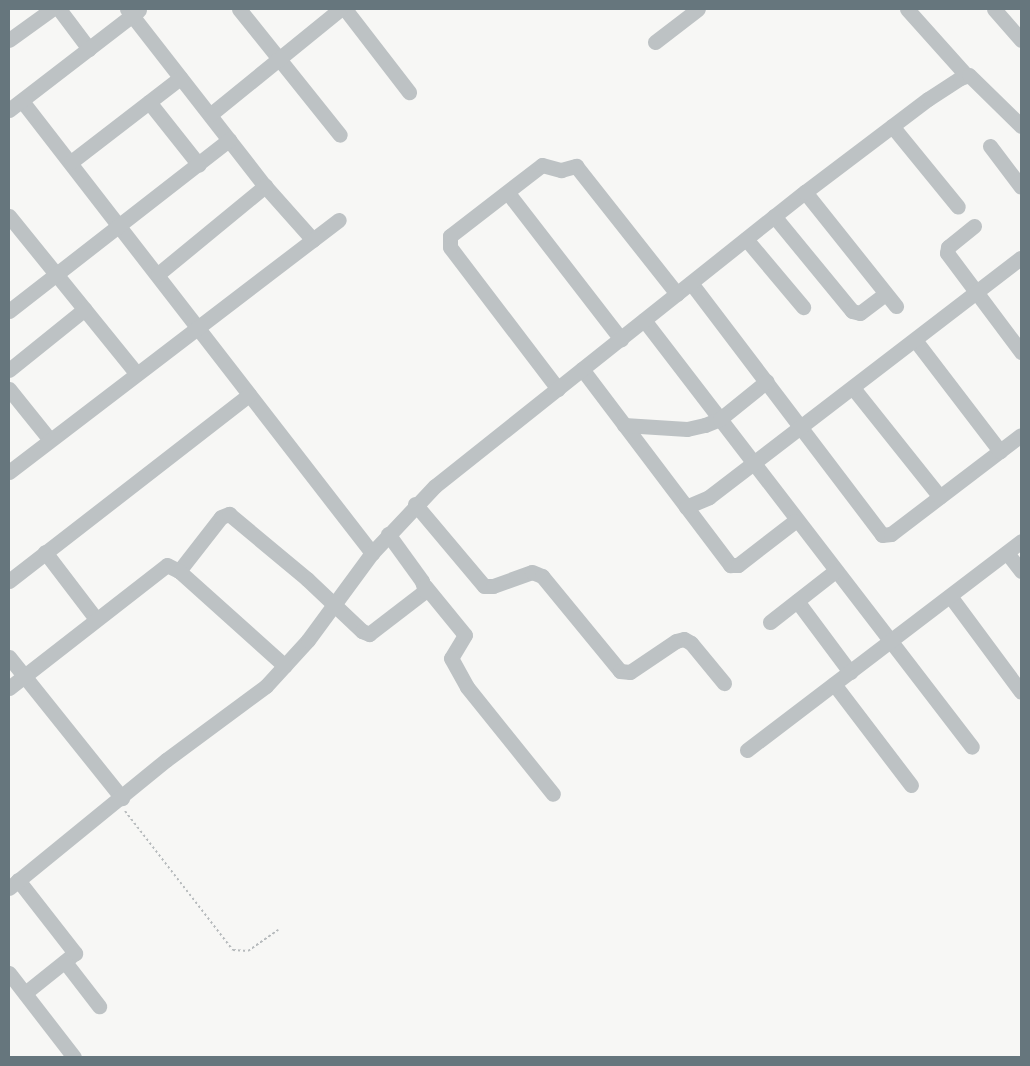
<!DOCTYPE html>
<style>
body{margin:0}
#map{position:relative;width:1030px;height:1066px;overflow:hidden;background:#f7f7f5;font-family:Overpass,sans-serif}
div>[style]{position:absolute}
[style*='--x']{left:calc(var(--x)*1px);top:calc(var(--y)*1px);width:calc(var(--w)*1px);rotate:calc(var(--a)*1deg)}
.path>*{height:2px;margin-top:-1px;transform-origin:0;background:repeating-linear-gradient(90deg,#b7bbbd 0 2.5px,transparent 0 5px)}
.minor>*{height:15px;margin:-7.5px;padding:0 7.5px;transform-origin:7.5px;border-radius:7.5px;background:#bdc2c4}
span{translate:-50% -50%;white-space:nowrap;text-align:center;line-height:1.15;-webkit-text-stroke:5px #fff;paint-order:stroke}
.frame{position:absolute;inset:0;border:10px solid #66767d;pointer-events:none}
</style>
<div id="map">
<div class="path">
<div style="--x:125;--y:811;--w:176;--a:52.2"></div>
<div style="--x:233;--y:950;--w:15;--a:4"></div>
<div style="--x:248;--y:951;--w:37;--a:-35"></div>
</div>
<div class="minor">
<div style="--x:59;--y:9;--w:50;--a:53.1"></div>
<div style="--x:127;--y:9;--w:224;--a:52.1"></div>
<div style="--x:265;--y:186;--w:72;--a:48.4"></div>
<div style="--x:239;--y:9;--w:161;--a:51.3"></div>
<div style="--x:345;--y:9;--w:105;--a:52.4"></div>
<div style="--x:907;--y:9;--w:89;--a:48.2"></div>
<div style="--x:994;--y:9;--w:41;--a:48.9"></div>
<div style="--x:9;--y:40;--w:53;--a:-35.8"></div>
<div style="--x:655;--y:42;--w:54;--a:-37.5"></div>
<div style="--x:22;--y:101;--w:572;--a:52.25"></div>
<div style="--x:149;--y:102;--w:80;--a:51.6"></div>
<div style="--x:9;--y:110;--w:164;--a:-37.6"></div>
<div style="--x:211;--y:114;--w:166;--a:-39.1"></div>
<div style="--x:892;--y:126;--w:104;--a:50.8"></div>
<div style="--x:990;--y:146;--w:51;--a:52.9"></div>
<div style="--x:71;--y:162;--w:138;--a:-37.6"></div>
<div style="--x:805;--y:192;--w:146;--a:51.4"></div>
<div style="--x:508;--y:193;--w:185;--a:52.3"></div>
<div style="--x:9;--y:216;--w:203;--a:51"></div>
<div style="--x:774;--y:216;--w:123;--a:50.6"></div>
<div style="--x:852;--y:311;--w:8;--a:14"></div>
<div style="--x:860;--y:313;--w:31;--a:-37"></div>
<div style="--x:974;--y:226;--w:33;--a:141"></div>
<div style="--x:948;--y:247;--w:6;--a:99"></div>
<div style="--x:947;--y:253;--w:124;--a:53.2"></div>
<div style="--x:746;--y:239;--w:89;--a:50"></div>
<div style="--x:158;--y:274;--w:139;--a:-39.4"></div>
<div style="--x:691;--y:283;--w:316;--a:52.8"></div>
<div style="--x:882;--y:535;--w:9;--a:-6"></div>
<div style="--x:891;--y:534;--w:163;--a:-37.3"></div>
<div style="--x:9;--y:311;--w:279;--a:-37.9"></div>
<div style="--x:644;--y:320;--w:538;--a:52.47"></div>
<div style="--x:915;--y:340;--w:140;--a:52.6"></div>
<div style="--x:582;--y:369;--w:246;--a:52.9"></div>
<div style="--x:730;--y:565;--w:8;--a:0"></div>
<div style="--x:738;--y:565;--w:72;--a:-37.7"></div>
<div style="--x:9;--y:370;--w:97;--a:-38.8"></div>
<div style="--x:853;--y:388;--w:139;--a:51.4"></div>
<div style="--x:9;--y:389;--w:65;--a:51.2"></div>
<div style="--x:558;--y:389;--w:178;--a:-127.3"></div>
<div style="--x:450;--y:247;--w:11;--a:-90"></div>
<div style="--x:450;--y:236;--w:116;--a:-37.7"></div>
<div style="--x:542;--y:165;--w:20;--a:15"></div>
<div style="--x:561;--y:170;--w:16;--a:-15"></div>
<div style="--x:576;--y:166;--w:163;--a:51.7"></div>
<div style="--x:624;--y:425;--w:63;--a:3.6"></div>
<div style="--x:687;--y:429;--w:18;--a:-13"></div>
<div style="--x:705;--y:425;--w:16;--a:-22"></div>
<div style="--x:720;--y:419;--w:60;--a:-39"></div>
<div style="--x:9;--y:472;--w:415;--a:-37.4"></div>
<div style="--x:415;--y:504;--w:107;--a:49.9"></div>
<div style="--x:484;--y:586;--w:9;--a:0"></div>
<div style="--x:493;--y:586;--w:41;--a:-19.7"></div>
<div style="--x:532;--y:572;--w:11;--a:22"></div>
<div style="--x:542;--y:576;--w:123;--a:50.6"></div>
<div style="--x:620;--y:671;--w:10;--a:6"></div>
<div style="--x:630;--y:672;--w:55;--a:-34"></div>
<div style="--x:676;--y:641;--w:8;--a:-14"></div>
<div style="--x:684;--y:639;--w:8;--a:30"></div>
<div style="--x:691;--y:643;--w:52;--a:50.5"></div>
<div style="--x:686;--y:507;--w:25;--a:-23"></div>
<div style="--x:709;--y:497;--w:393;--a:-37.5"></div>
<div style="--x:45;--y:552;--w:84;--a:52.7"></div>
<div style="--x:1007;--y:553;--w:23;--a:52"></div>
<div style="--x:179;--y:571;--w:68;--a:-52.1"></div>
<div style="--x:221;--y:517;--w:9;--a:-21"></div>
<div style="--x:229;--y:514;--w:102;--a:39.8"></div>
<div style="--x:307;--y:579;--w:76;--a:43.4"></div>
<div style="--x:362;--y:631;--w:8;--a:23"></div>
<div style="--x:369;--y:634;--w:71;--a:-37.5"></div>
<div style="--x:425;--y:591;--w:10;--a:-107"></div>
<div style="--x:422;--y:581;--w:58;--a:-125.9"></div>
<div style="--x:9;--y:581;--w:304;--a:-37.8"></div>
<div style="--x:425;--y:586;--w:63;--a:50.8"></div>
<div style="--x:465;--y:635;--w:27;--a:121"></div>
<div style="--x:451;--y:658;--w:33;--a:61"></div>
<div style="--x:467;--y:687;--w:137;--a:51.2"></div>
<div style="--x:950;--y:596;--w:119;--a:53.5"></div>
<div style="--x:797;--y:601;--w:89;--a:53.3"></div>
<div style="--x:770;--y:622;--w:83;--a:-38.1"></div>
<div style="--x:9;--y:657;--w:181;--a:51.3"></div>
<div style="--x:834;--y:684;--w:127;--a:52.7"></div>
<div style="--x:9;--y:688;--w:200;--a:-37.9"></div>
<div style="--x:167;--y:565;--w:13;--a:27"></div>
<div style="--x:179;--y:571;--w:142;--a:41.9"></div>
<div style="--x:747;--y:750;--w:345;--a:-37.3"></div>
<div style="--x:18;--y:880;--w:93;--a:52"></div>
<div style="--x:75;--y:953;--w:64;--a:141.3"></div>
<div style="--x:9;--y:888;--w:203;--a:-39.2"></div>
<div style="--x:166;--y:760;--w:124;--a:-36.5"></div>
<div style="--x:266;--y:686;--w:62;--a:-47.6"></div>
<div style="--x:308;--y:640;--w:108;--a:-53.7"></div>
<div style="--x:372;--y:553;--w:92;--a:-46.8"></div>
<div style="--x:435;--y:486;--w:473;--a:-38.5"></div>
<div style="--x:805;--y:192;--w:154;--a:-37.1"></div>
<div style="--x:928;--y:99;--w:38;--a:-33"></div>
<div style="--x:960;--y:78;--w:9;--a:-18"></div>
<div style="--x:969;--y:75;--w:73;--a:44.4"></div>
<div style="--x:65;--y:962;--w:56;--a:52.3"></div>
<div style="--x:9;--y:973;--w:106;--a:52.3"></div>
</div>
<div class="frame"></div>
</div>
